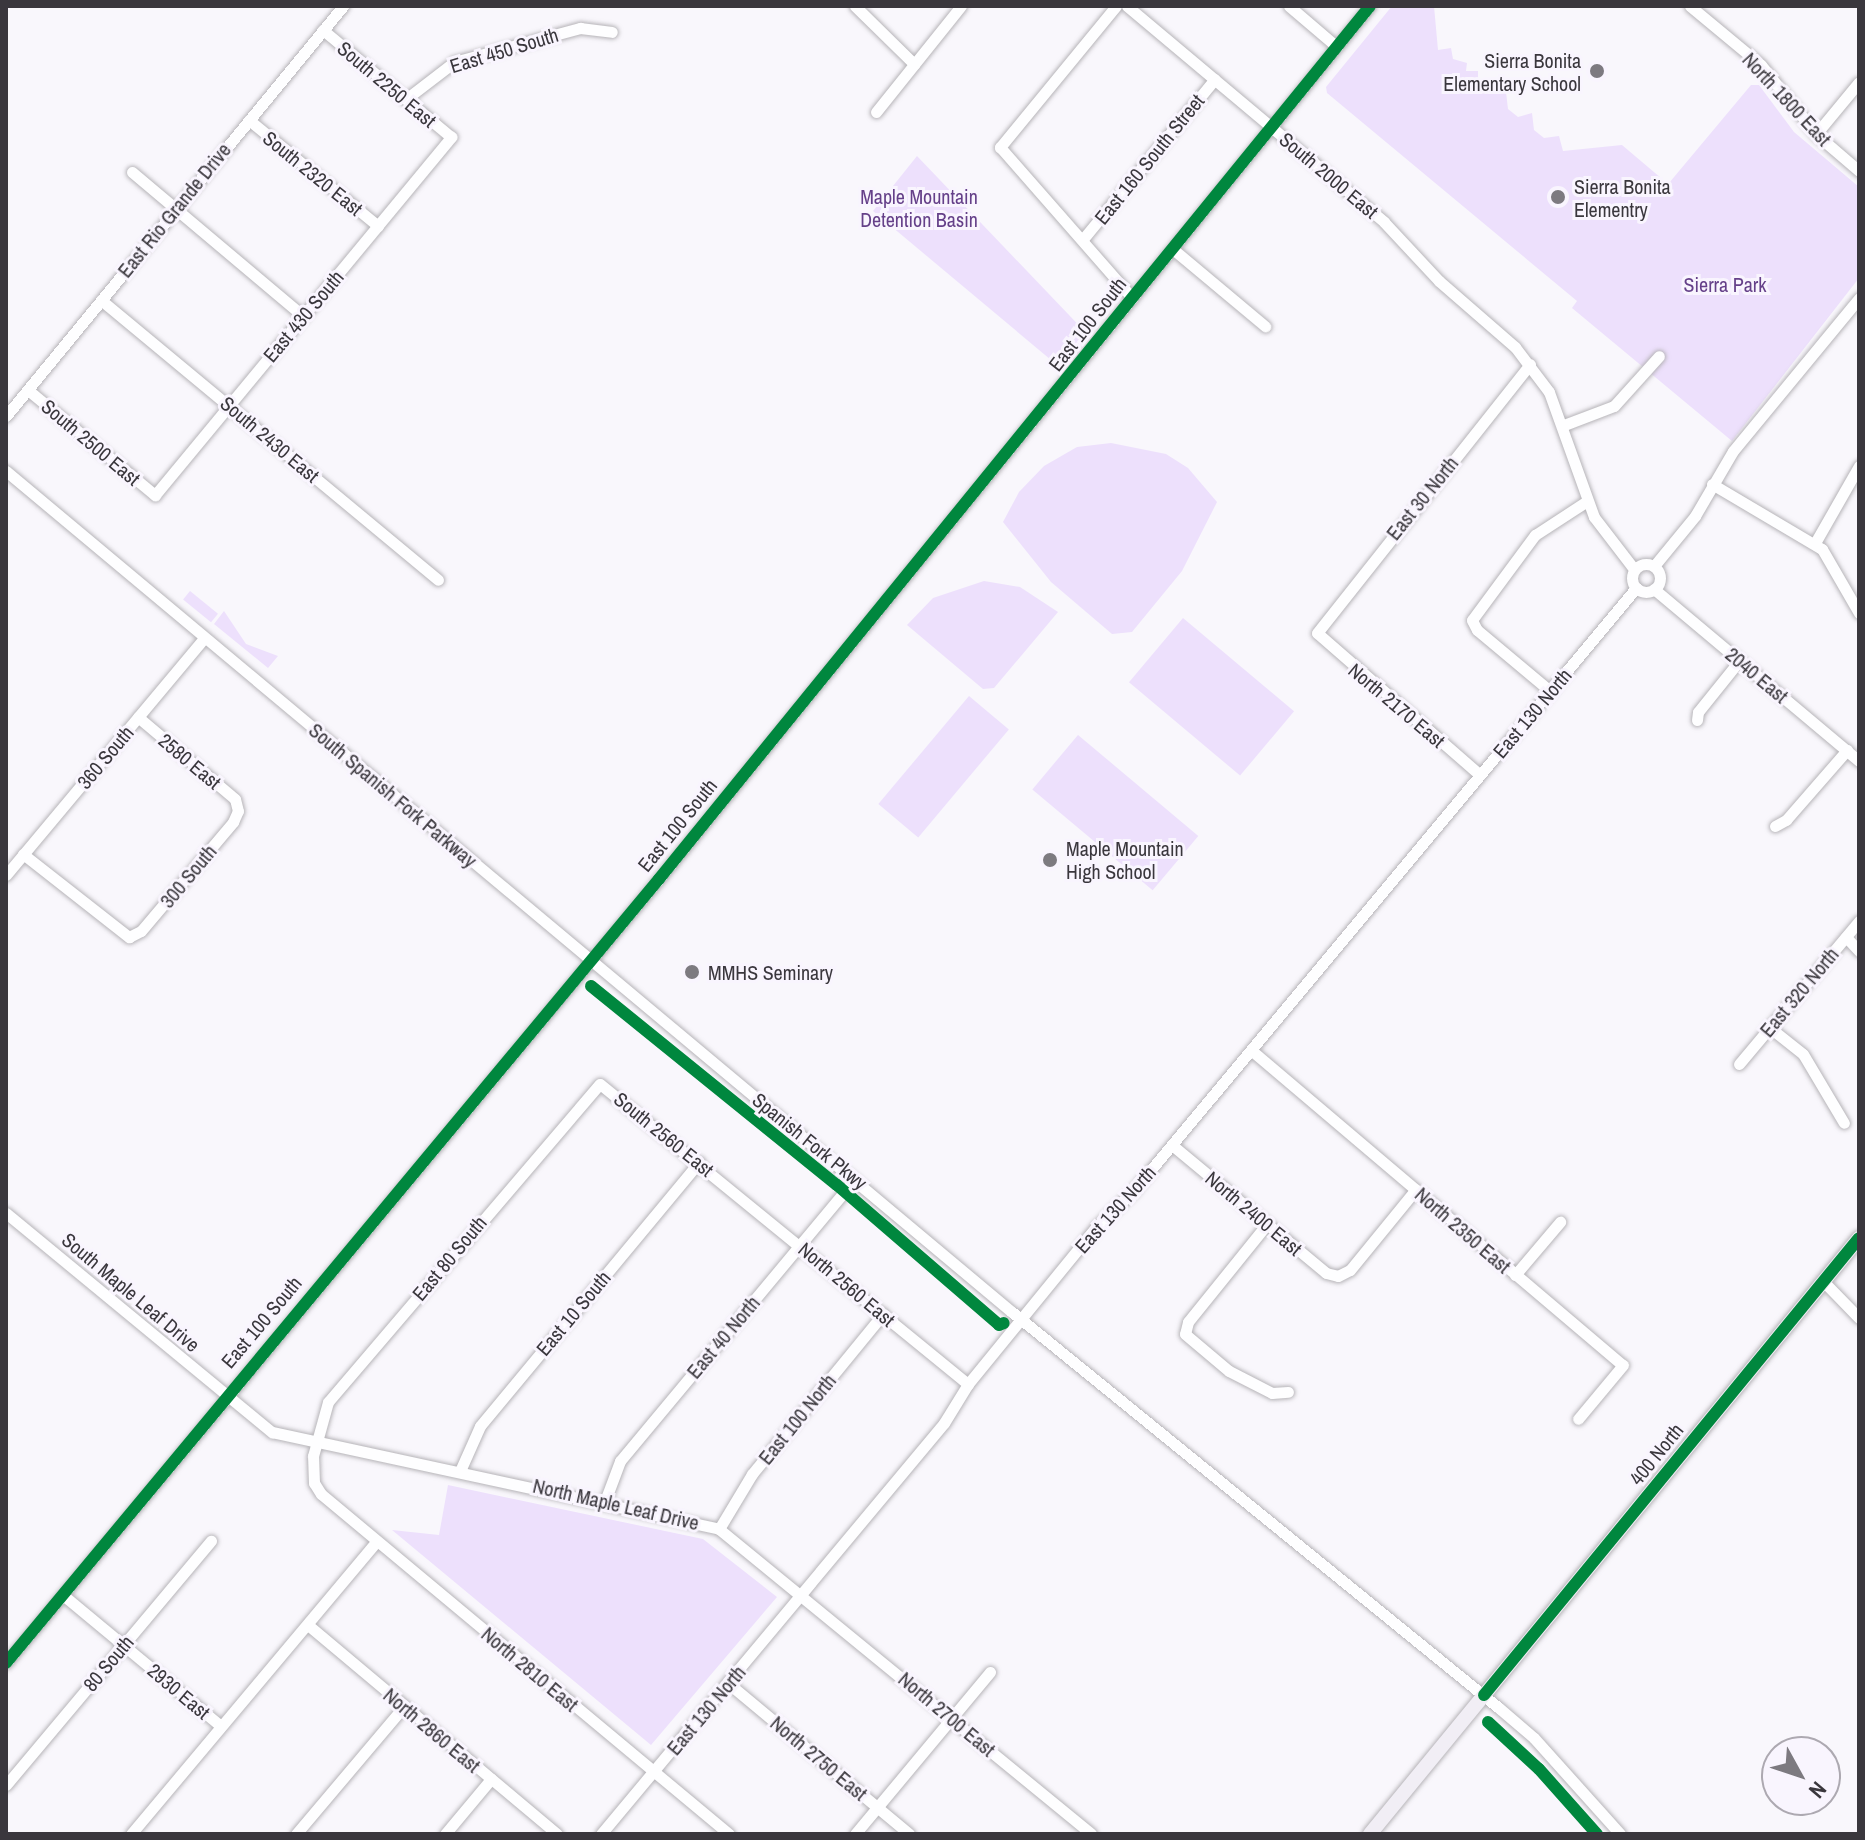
<!DOCTYPE html>
<style>
body{margin:0}
#map{position:relative;width:1865px;height:1840px;overflow:hidden;background:#f9f7fc;font-family:"Archivo Narrow",sans-serif}
div>[style]{position:absolute}
[style*='--x']{left:calc(var(--x)*1px);top:calc(var(--y)*1px);width:calc(var(--w)*1px);rotate:calc(var(--a)*1deg)}
.green>*{inset:0;background:#ede0fc;transform-origin:0 0}
.roads{filter:drop-shadow(0 0 2px #b6b4b8) drop-shadow(0 0 2px #b6b4b8)}
.minor>*{height:11px;margin:-5.5px;padding:0 5.5px;transform-origin:5.5px;border-radius:5.5px;background:#fefeff}
.minor>.ring{margin:-5.5px;padding:0;box-sizing:content-box;background:none;border:11px solid #fefeff;border-radius:50%}
.major>*{height:14px;margin:-7px;padding:0 7px;transform-origin:7px;border-radius:7px;background:#f1eef5}
.cycleway>*{height:12px;margin:-6px;padding:0 6px;transform-origin:6px;border-radius:6px;background:#00873e}
.dots>*{width:22px;height:22px;translate:-50% -50%;box-sizing:border-box;border:4px solid #f9f5fe;border-radius:50%}
span{translate:-50% -50%;white-space:nowrap;text-align:center;line-height:1.15;-webkit-text-stroke:6px #f9f5fe;paint-order:stroke}
.street-label{font-size:20px;color:#3a373d}
.poi-label{font-size:20px;color:#3a373d}
.right{translate:-100% -50%;text-align:right}
.left{translate:0 -50%;text-align:left}
.park-label{font-size:20px;color:#654089}
.frame{position:absolute;inset:0;border:8px solid #3a373d;pointer-events:none}
.north{position:absolute;left:1761px;top:1736px;width:80px;height:80px;box-sizing:border-box;background:#f9f5fe;border:2px solid #ada9b1;border-radius:50%;rotate:130deg;font-size:22px;font-weight:700;line-height:32px;text-align:center;color:#3a373d}
.north::after{content:'';display:block;margin:auto;width:28px;height:36px;background:#7d7a80;clip-path:polygon(50% 0,100% 100%,50% 72%,0 100%)}
</style>
<div id="map">
<div class="green">
<div style="clip-path:polygon(1392px 6px,1434px 6px,1438px 50px,1451px 48px,1453px 59px,1467px 63px,1466px 71px,1478px 71px,1478px 83px,1491px 94px,1506px 92px,1508px 109px,1518px 117px,1532px 113px,1534px 130px,1544px 138px,1559px 136px,1563px 151px,1622px 145px,1661px 178px,1653px 190px,1659px 195px,1751px 85px,1759px 85px,1794px 132px,1859px 187px,1859px 278px,1732px 441px,1572px 308px,1577px 301px,1327px 93px,1326px 87px)"></div>
<div style="clip-path:polygon(917px 156px,1090px 337px,1063px 370px,873px 211px)"></div>
<div style="clip-path:polygon(1111px 443px,1166px 454px,1188px 468px,1217px 502px,1182px 571px,1132px 632px,1112px 634px,1051px 582px,1003px 522px,1019px 492px,1044px 466px,1077px 447px)"></div>
<div style="clip-path:polygon(984px 581px,1020px 587px,1058px 612px,994px 688px,983px 689px,907px 625px,933px 598px)"></div>
<div style="left:190px;top:591px;width:36px;height:11px;rotate:39deg"></div>
<div style="clip-path:polygon(224px 611px,246px 644px,278px 656px,268px 668px,214px 624px)"></div>
<div style="left:1183px;top:618px;width:145px;height:84px;rotate:40deg"></div>
<div style="left:969px;top:696px;width:52px;height:141px;rotate:40deg"></div>
<div style="left:1078px;top:735px;width:157px;height:71px;rotate:40deg"></div>
<div style="clip-path:polygon(448px 1485px,703px 1539px,777px 1597px,651px 1745px,392px 1530px,439px 1535px)"></div>
</div>
<div class="roads">
<div class="minor">
<div style="--x:855;--y:6;--w:83;--a:44.5"></div>
<div style="--x:1116;--y:6;--w:183;--a:129.4"></div>
<div style="--x:1000;--y:147;--w:201;--a:48.8"></div>
<div style="--x:1127;--y:6;--w:336;--a:40"></div>
<div style="--x:1384;--y:222;--w:81;--a:47"></div>
<div style="--x:1439;--y:281;--w:101;--a:41"></div>
<div style="--x:1515;--y:347;--w:56;--a:52.9"></div>
<div style="--x:1549;--y:392;--w:133;--a:70.2"></div>
<div style="--x:1594;--y:517;--w:66;--a:52.4"></div>
<div style="--x:1289;--y:6;--w:63;--a:40.5"></div>
<div style="--x:1690;--y:6;--w:92;--a:39.7"></div>
<div style="--x:1761;--y:65;--w:88;--a:51.4"></div>
<div style="--x:1816;--y:134;--w:57;--a:40.7"></div>
<div style="--x:406;--y:99;--w:61;--a:-37.6"></div>
<div style="--x:454;--y:62;--w:131;--a:-15.1"></div>
<div style="--x:580;--y:28;--w:32;--a:7"></div>
<div style="--x:876;--y:112;--w:136;--a:-51.3"></div>
<div style="--x:249;--y:120;--w:167;--a:39.4"></div>
<div style="--x:1816;--y:134;--w:67;--a:-50.4"></div>
<div style="--x:132;--y:172;--w:224;--a:40.1"></div>
<div style="--x:1083;--y:239;--w:207;--a:-50.5"></div>
<div style="--x:1174;--y:250;--w:119;--a:39.9"></div>
<div style="--x:101;--y:300;--w:438;--a:39.7"></div>
<div style="--x:28;--y:390;--w:165;--a:39.6"></div>
<div style="--x:155;--y:495;--w:465;--a:-50.4"></div>
<div style="--x:451;--y:137;--w:167;--a:-140.1"></div>
<div style="--x:6;--y:416;--w:531;--a:-50.58"></div>
<div style="--x:1564;--y:425;--w:53;--a:-20.8"></div>
<div style="--x:1614;--y:406;--w:67;--a:-48"></div>
<div style="--x:6;--y:471;--w:1311;--a:39.9"></div>
<div style="--x:1012;--y:1312;--w:628;--a:39.12"></div>
<div style="--x:1499;--y:1708;--w:46;--a:40.6"></div>
<div style="--x:1534;--y:1738;--w:129;--a:48.1"></div>
<div style="--x:1712;--y:484;--w:128;--a:30.6"></div>
<div style="--x:1822;--y:549;--w:74;--a:60"></div>
<div style="--x:1815;--y:543;--w:89;--a:-60.3"></div>
<div class="ring" style="left:1632px;top:564px;width:17px;height:17px"></div>
<div style="--x:1654;--y:566;--w:65;--a:-50.6"></div>
<div style="--x:1695;--y:516;--w:75;--a:-59.7"></div>
<div style="--x:1733;--y:451;--w:198;--a:-50.5"></div>
<div style="--x:1654;--y:589;--w:268;--a:40"></div>
<div style="--x:1550;--y:691;--w:95;--a:-140.1"></div>
<div style="--x:1477;--y:630;--w:11;--a:-117"></div>
<div style="--x:1472;--y:620;--w:106;--a:-53.5"></div>
<div style="--x:1535;--y:535;--w:62;--a:-33.2"></div>
<div style="--x:1697;--y:720;--w:8;--a:-83"></div>
<div style="--x:1698;--y:712;--w:65;--a:-51.2"></div>
<div style="--x:1480;--y:775;--w:216;--a:-138.9"></div>
<div style="--x:1317;--y:633;--w:343;--a:-51.6"></div>
<div style="--x:1775;--y:826;--w:13;--a:-29"></div>
<div style="--x:1786;--y:820;--w:93;--a:-48.9"></div>
<div style="--x:23;--y:854;--w:135;--a:38.1"></div>
<div style="--x:129;--y:937;--w:13;--a:-27"></div>
<div style="--x:141;--y:931;--w:143;--a:-49.8"></div>
<div style="--x:233;--y:822;--w:12;--a:-66"></div>
<div style="--x:238;--y:811;--w:12;--a:-104"></div>
<div style="--x:235;--y:799;--w:127;--a:-139.8"></div>
<div style="--x:6;--y:875;--w:309;--a:-50.1"></div>
<div style="--x:1846;--y:937;--w:19;--a:47"></div>
<div style="--x:1769;--y:1027;--w:43;--a:38.5"></div>
<div style="--x:1803;--y:1054;--w:80;--a:59.3"></div>
<div style="--x:1251;--y:1050;--w:487;--a:40.3"></div>
<div style="--x:1623;--y:1365;--w:70;--a:129.8"></div>
<div style="--x:1739;--y:1064;--w:187;--a:-50"></div>
<div style="--x:1172;--y:1145;--w:200;--a:39.7"></div>
<div style="--x:1326;--y:1273;--w:12;--a:14"></div>
<div style="--x:1338;--y:1276;--w:13;--a:-27"></div>
<div style="--x:1350;--y:1270;--w:104;--a:-50.8"></div>
<div style="--x:6;--y:1213;--w:345;--a:39.5"></div>
<div style="--x:272;--y:1432;--w:457;--a:12.2"></div>
<div style="--x:719;--y:1529;--w:481;--a:39.3"></div>
<div style="--x:1267;--y:1224;--w:126;--a:128.9"></div>
<div style="--x:1188;--y:1322;--w:12;--a:104"></div>
<div style="--x:1185;--y:1334;--w:57;--a:40.1"></div>
<div style="--x:1229;--y:1371;--w:48;--a:27.1"></div>
<div style="--x:1272;--y:1393;--w:16;--a:-4"></div>
<div style="--x:1515;--y:1275;--w:70;--a:-49.7"></div>
<div style="--x:1824;--y:1282;--w:50;--a:45.8"></div>
<div style="--x:460;--y:1471;--w:49;--a:-66"></div>
<div style="--x:480;--y:1426;--w:343;--a:-50.3"></div>
<div style="--x:605;--y:1501;--w:43;--a:-69.4"></div>
<div style="--x:620;--y:1461;--w:366;--a:-50.2"></div>
<div style="--x:719;--y:1529;--w:64;--a:-59"></div>
<div style="--x:752;--y:1474;--w:207;--a:-50.7"></div>
<div style="--x:63;--y:1595;--w:205;--a:39.7"></div>
<div style="--x:308;--y:1625;--w:325;--a:40"></div>
<div style="--x:6;--y:1663;--w:1020;--a:-50.21"></div>
<div style="--x:659;--y:879;--w:1126;--a:-50.84"></div>
<div style="--x:728;--y:1683;--w:236;--a:39.8"></div>
<div style="--x:6;--y:1785;--w:319;--a:-50"></div>
<div style="--x:131;--y:1834;--w:381;--a:-50"></div>
<div style="--x:296;--y:1834;--w:167;--a:-49.8"></div>
<div style="--x:445;--y:1834;--w:72;--a:-50.1"></div>
<div style="--x:601;--y:1834;--w:535;--a:-50.15"></div>
<div style="--x:944;--y:1423;--w:46;--a:-58.4"></div>
<div style="--x:968;--y:1384;--w:203;--a:-50.8"></div>
<div style="--x:1096;--y:1227;--w:53;--a:-44.2"></div>
<div style="--x:1134;--y:1190;--w:784;--a:-50.18"></div>
<div style="--x:729;--y:1834;--w:531;--a:-140.19"></div>
<div style="--x:321;--y:1494;--w:13;--a:-122"></div>
<div style="--x:314;--y:1483;--w:27;--a:-92"></div>
<div style="--x:313;--y:1456;--w:56;--a:-74.5"></div>
<div style="--x:328;--y:1402;--w:418;--a:-49.5"></div>
<div style="--x:600;--y:1084;--w:475;--a:39.2"></div>
<div style="--x:855;--y:1834;--w:211;--a:-50.2"></div>
</div>
<div class="major">
<div style="--x:1370;--y:1834;--w:771;--a:-50.63"></div>
</div>
</div>
<div class="cycleway">
<div style="--x:591;--y:986;--w:316;--a:39"></div>
<div style="--x:837;--y:1185;--w:214;--a:40.8"></div>
<div style="--x:999;--y:1325;--w:5;--a:-22"></div>
<div style="--x:6;--y:1663;--w:1020;--a:-50.21"></div>
<div style="--x:659;--y:879;--w:1126;--a:-50.84"></div>
<div style="--x:1484;--y:1695;--w:591;--a:-50.63"></div>
<div style="--x:1488;--y:1722;--w:69;--a:42.7"></div>
<div style="--x:1539;--y:1769;--w:87;--a:48.3"></div>
</div>
<div class="dots">
<div style="left:1597px;top:71px;background:#7d7a80"></div>
<div style="left:1558px;top:197px;background:#7d7a80"></div>
<div style="left:1050px;top:860px;background:#7d7a80"></div>
<div style="left:692px;top:972px;background:#7d7a80"></div>
</div>
<div class="street-label">
<span style="left:504px;top:50px;rotate:-17deg">East 450 South</span>
<span style="left:387px;top:84px;rotate:40deg">South 2250 East</span>
<span style="left:1787px;top:99px;rotate:47deg">North 1800 East</span>
<span style="left:1149px;top:159px;rotate:-51deg">East 160 South Street</span>
<span style="left:313px;top:173px;rotate:39deg">South 2320 East</span>
<span style="left:1329px;top:175px;rotate:40deg">South 2000 East</span>
<span style="left:174px;top:210px;rotate:-51deg">East Rio Grande Drive</span>
<span style="left:303px;top:316px;rotate:-50deg">East 430 South</span>
<span style="left:1087px;top:324px;rotate:-52deg">East 100 South</span>
<span style="left:270px;top:439px;rotate:40deg">South 2430 East</span>
<span style="left:91px;top:442px;rotate:40deg">South 2500 East</span>
<span style="left:1422px;top:498px;rotate:-51deg">East 30 North</span>
<span style="left:1757px;top:675px;rotate:40deg">2040 East</span>
<span style="left:1397px;top:705px;rotate:40deg">North 2170 East</span>
<span style="left:1532px;top:713px;rotate:-50deg">East 130 North</span>
<span style="left:105px;top:757px;rotate:-50deg">360 South</span>
<span style="left:190px;top:761px;rotate:40deg">2580 East</span>
<span style="left:393px;top:795px;rotate:40deg">South Spanish Fork Parkway</span>
<span style="left:677px;top:825px;rotate:-51deg">East 100 South</span>
<span style="left:188px;top:876px;rotate:-50deg">300 South</span>
<span style="left:1799px;top:992px;rotate:-50deg">East 320 North</span>
<span style="left:664px;top:1134px;rotate:39deg">South 2560 East</span>
<span style="left:810px;top:1141px;rotate:39deg">Spanish Fork Pkwy</span>
<span style="left:1115px;top:1209px;rotate:-48deg">East 130 North</span>
<span style="left:1254px;top:1213px;rotate:40deg">North 2400 East</span>
<span style="left:1463px;top:1230px;rotate:41deg">North 2350 East</span>
<span style="left:449px;top:1258px;rotate:-50deg">East 80 South</span>
<span style="left:847px;top:1284px;rotate:40deg">North 2560 East</span>
<span style="left:131px;top:1292px;rotate:40deg">South Maple Leaf Drive</span>
<span style="left:573px;top:1313px;rotate:-50deg">East 10 South</span>
<span style="left:261px;top:1322px;rotate:-50deg">East 100 South</span>
<span style="left:723px;top:1337px;rotate:-50deg">East 40 North</span>
<span style="left:797px;top:1419px;rotate:-51deg">East 100 North</span>
<span style="left:1656px;top:1454px;rotate:-51deg">400 North</span>
<span style="left:616px;top:1504px;rotate:13deg">North Maple Leaf Drive</span>
<span style="left:108px;top:1663px;rotate:-50deg">80 South</span>
<span style="left:530px;top:1669px;rotate:40deg">North 2810 East</span>
<span style="left:179px;top:1691px;rotate:40deg">2930 East</span>
<span style="left:706px;top:1710px;rotate:-50deg">East 130 North</span>
<span style="left:947px;top:1714px;rotate:40deg">North 2700 East</span>
<span style="left:432px;top:1730px;rotate:40deg">North 2860 East</span>
<span style="left:819px;top:1758px;rotate:40deg">North 2750 East</span>
</div>
<div class="poi-label">
<span class="right" style="left:1581px;top:72px">Sierra Bonita<br>Elementary School</span>
<span class="left" style="left:1574px;top:198px">Sierra Bonita<br>Elementry</span>
<span class="left" style="left:1066px;top:860px">Maple Mountain<br>High School</span>
<span class="left" style="left:708px;top:972px">MMHS Seminary</span>
</div>
<div class="park-label">
<span style="left:919px;top:208px">Maple Mountain<br>Detention Basin</span>
<span style="left:1725px;top:284px">Sierra Park</span>
</div>
<div class="frame"></div>
<div class="north">N</div>
</div>
